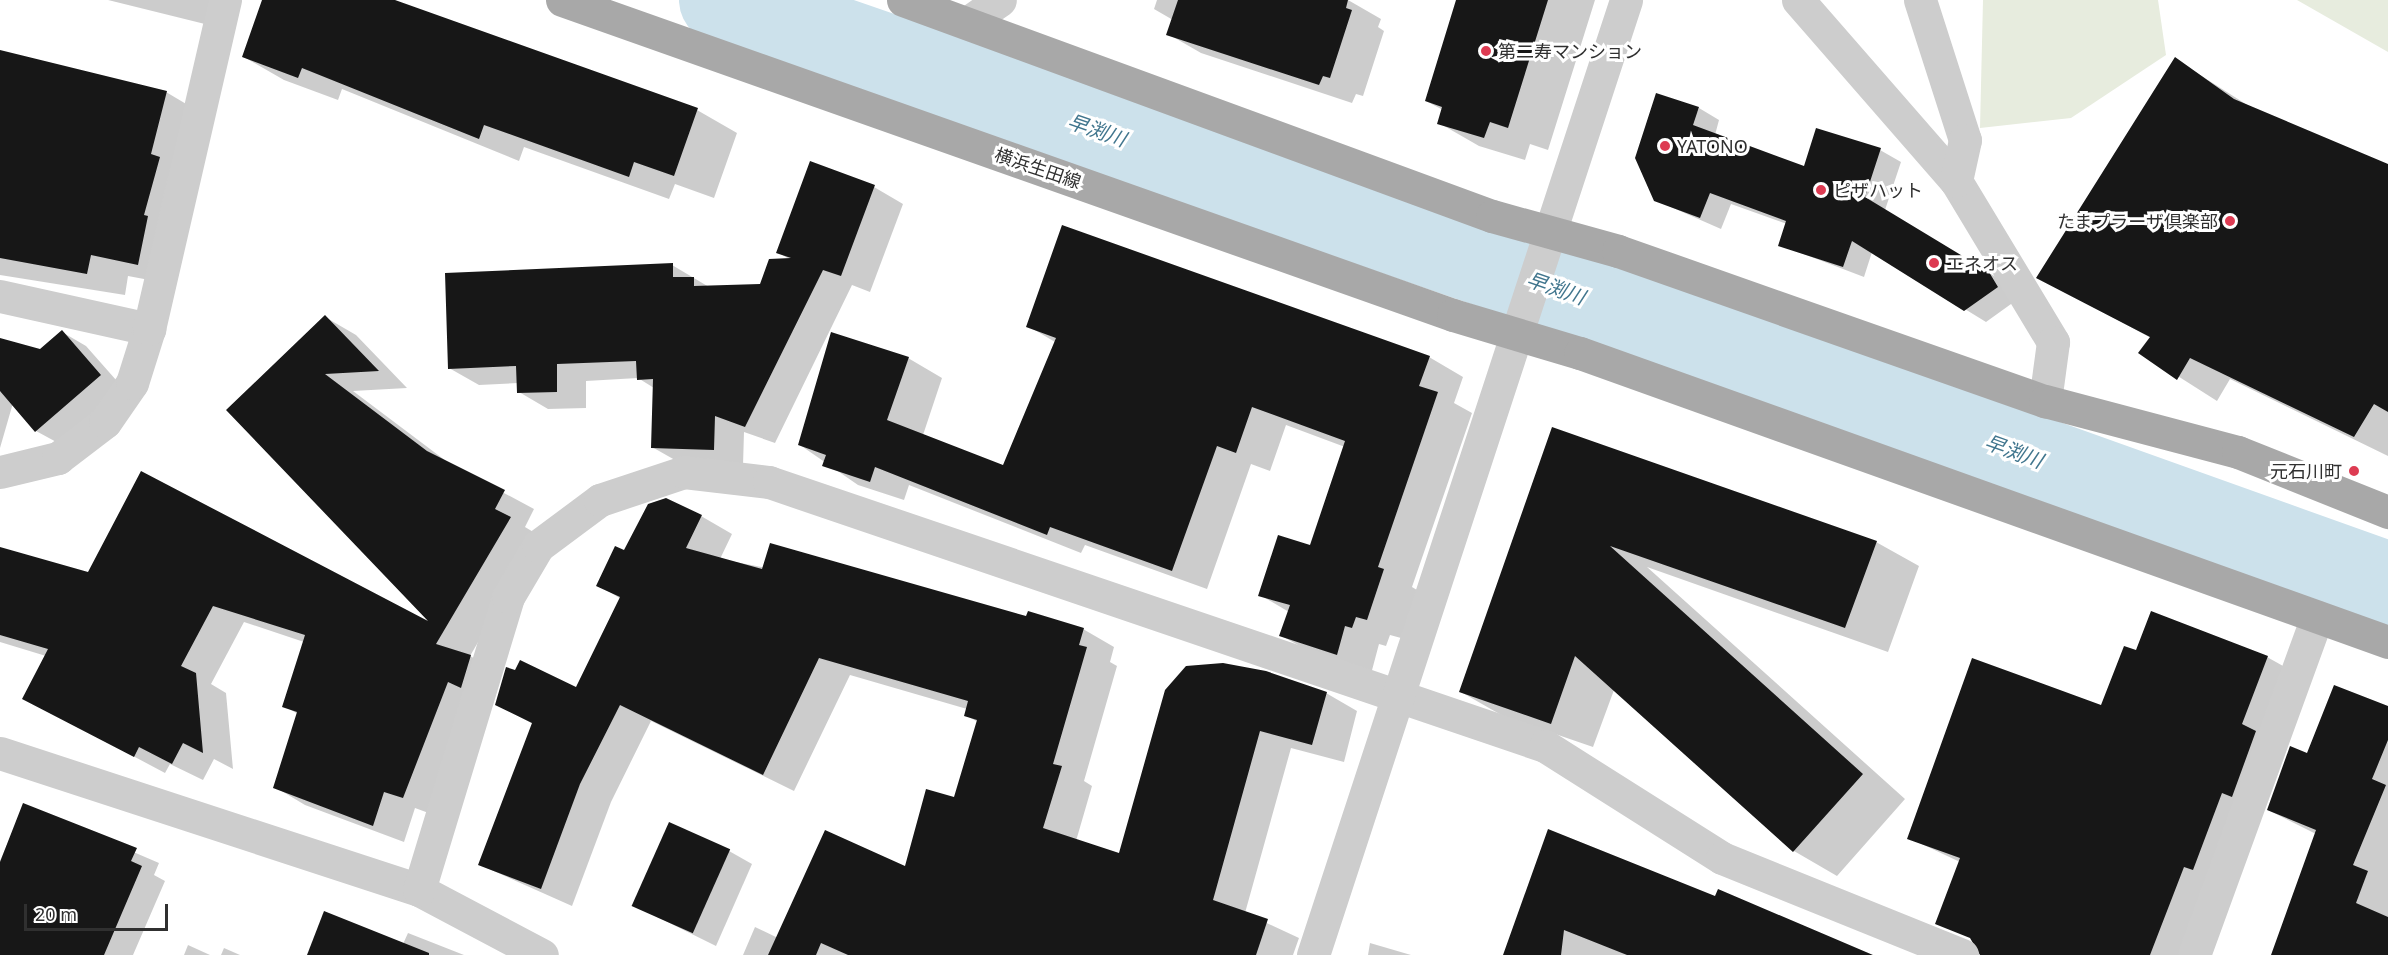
<!DOCTYPE html>
<meta charset="utf-8">
<style>
body{margin:0}
#map{position:relative;width:2388px;height:955px;overflow:hidden;background:#fff;font-family:"Noto Sans","Noto Sans JP",sans-serif}
div>[style]{position:absolute}
[style*='--x']{left:calc(var(--x)*1px);top:calc(var(--y)*1px);width:calc(var(--w)*1px);rotate:calc(var(--a)*1deg)}
.green>*{inset:0;background:#e7ecde}
.shadow>*{inset:0;background:#0003}
.river>*{height:86px;margin:-43px;padding:0 43px;transform-origin:43px;border-radius:43px;background:#cce1eb}
.building>*{inset:0;background:#171717;transform-origin:0 0}
.minor>*{height:33px;margin:-16.5px;padding:0 16.5px;transform-origin:16.5px;border-radius:16.5px;background:#cdcdcd}
.tertiary>*{height:33px;margin:-16.5px;padding:0 16.5px;transform-origin:16.5px;border-radius:16.5px;background:#cdcdcd}
.primary>*{height:33px;margin:-16.5px;padding:0 16.5px;transform-origin:16.5px;border-radius:16.5px;background:#a8a8a8}
.dots>*{width:16px;height:16px;translate:-50% -50%;box-sizing:border-box;border:3px solid #fff;border-radius:50%}
span{translate:-50% -50%;white-space:nowrap;text-align:center;line-height:1.15;-webkit-text-stroke:6px #fff;paint-order:stroke}
.poi-label{font-size:18px;color:#303030}
.left{translate:0 -50%;text-align:left}
.right{translate:-100% -50%;text-align:right}
.street-label{font-size:18px;color:#303030}
.water-label{font-size:20px;color:#41768e;font-style:italic}
.scale{position:absolute;left:24px;top:904px;width:144px;height:27px;box-sizing:border-box;border:3px solid #303030;border-top:0;padding-left:8px;font-size:18px;line-height:21px;white-space:nowrap;color:#303030;-webkit-text-stroke:4px #fff;paint-order:stroke}
</style>
<div id="map">
<div class="green">
<div style="clip-path:polygon(1983px 0,2158px 0,2166px 55px,2071px 118px,1980px 128px)"></div>
<div style="clip-path:polygon(2297px 0,2388px 0,2388px 52px)"></div>
</div>
<div class="shadow">
<div style="clip-path:polygon(108px 0,228px 0,221px 28px)"></div>
<div style="clip-path:polygon(264px 0,390px 0,697px 110px,737px 133px,714px 198px,675px 184px,669px 199px,524px 147px,519px 161px,342px 89px,338px 100px,284px 80px,244px 57px)"></div>
<div style="clip-path:polygon(1157px 0,1348px 0,1381px 19px,1378px 27px,1384px 31px,1363px 96px,1356px 94px,1352px 103px,1201px 53px,1168px 34px,1173px 20px,1154px 9px)"></div>
<div style="clip-path:polygon(1458px 0,1595px 0,1548px 150px,1530px 144px,1525px 160px,1479px 146px,1439px 123px,1443px 110px,1426px 101px)"></div>
<div style="clip-path:polygon(0 51px,166px 92px,203px 114px,176px 285px,128px 276px,125px 295px,0 275px)"></div>
<div style="clip-path:polygon(2175px 59px,2252px 108px,2388px 165px,2388px 456px,2230px 379px,2217px 401px,2140px 352px,2151px 338px,2038px 277px)"></div>
<div style="clip-path:polygon(1699px 108px,1719px 120px,1715px 135px,1805px 168px,1880px 150px,1901px 162px,1885px 210px,2009px 285px,2018px 299px,1986px 322px,1872px 252px,1864px 277px,1780px 245px,1787px 224px,1731px 204px,1721px 229px,1655px 200px)"></div>
<div style="clip-path:polygon(874px 187px,903px 204px,870px 292px,852px 285px,775px 443px,744px 432px,743px 466px,682px 464px,652px 447px,654px 388px,638px 378px,586px 381px,586px 408px,548px 409px,519px 392px,518px 383px,479px 385px,449px 368px,672px 265px,709px 287px,761px 285px,791px 260px,777px 252px)"></div>
<div style="clip-path:polygon(325px 317px,356px 335px,407px 388px,353px 391px,450px 464px,534px 509px,525px 527px,540px 536px,470px 656px,501px 674px,434px 815px,415px 808px,404px 842px,305px 805px,275px 787px,298px 714px,284px 706px,304px 642px,244px 622px,211px 684px,226px 693px,233px 769px,214px 759px,203px 780px,170px 764px,165px 773px,24px 698px,46px 656px,0 642px,0 548px,89px 574px,434px 626px,228px 410px)"></div>
<div style="clip-path:polygon(1028px 326px,1429px 357px,1463px 377px,1454px 403px,1472px 413px,1412px 587px,1417px 590px,1401px 638px,1390px 635px,1386px 646px,1379px 644px,1371px 674px,1314px 654px,1280px 635px,1289px 612px,1260px 595px,1310px 547px,1345px 447px,1286px 425px,1270px 471px,1251px 464px,1207px 589px,1085px 545px,1081px 553px,909px 485px,904px 500px,858px 485px,800px 445px,908px 358px,942px 378px,923px 435px,1004px 467px,1055px 342px)"></div>
<div style="clip-path:polygon(62px 332px,86px 346px,124px 389px,60px 444px,36px 431px,13px 403px,0 448px,0 340px,40px 351px)"></div>
<div style="clip-path:polygon(1553px 429px,1876px 542px,1919px 566px,1888px 652px,1647px 567px,1905px 799px,1837px 876px,1794px 851px,1614px 690px,1593px 747px,1503px 716px,1461px 692px)"></div>
<div style="clip-path:polygon(701px 516px,732px 534px,720px 559px,1083px 629px,1114px 647px,1110px 662px,1117px 666px,1084px 781px,1092px 786px,1076px 841px,1120px 855px,1166px 691px,1326px 693px,1357px 711px,1344px 762px,1291px 748px,1245px 913px,1299px 938px,1293px 955px,743px 955px,755px 927px,778px 938px,906px 868px,955px 799px,978px 722px,965px 715px,967px 709px,850px 675px,794px 791px,651px 721px,611px 802px,572px 906px,480px 865px,533px 724px,497px 704px,577px 689px,621px 599px,598px 585px,625px 552px)"></div>
<div style="clip-path:polygon(2136px 652px,2267px 657px,2292px 671px,2180px 955px,2059px 955px,1960px 862px,1909px 838px,2102px 707px)"></div>
<div style="clip-path:polygon(2388px 707px,2388px 955px,2272px 955px,2316px 834px,2268px 810px,2308px 755px)"></div>
<div style="clip-path:polygon(24px 805px,159px 863px,154px 875px,165px 881px,133px 955px,0 955px,0 861px)"></div>
<div style="clip-path:polygon(1549px 831px,1716px 898px,1869px 955px,1505px 955px)"></div>
<div style="clip-path:polygon(729px 851px,752px 864px,716px 946px,633px 905px)"></div>
<div style="clip-path:polygon(408px 933px,464px 955px,308px 955px,403px 944px)"></div>
<div style="clip-path:polygon(1370px 943px,1411px 955px,1368px 955px)"></div>
<div style="clip-path:polygon(188px 945px,210px 955px,184px 955px)"></div>
<div style="clip-path:polygon(224px 948px,240px 955px,221px 955px)"></div>
</div>
<div class="river">
<div style="--x:722;--y:0;--w:895;--a:19.04"></div>
<div style="--x:1568;--y:292;--w:871;--a:19.66"></div>
</div>
<div class="building">
<div style="clip-path:polygon(262px 0,395px 0,698px 108px,674px 176px,634px 162px,629px 177px,484px 125px,479px 139px,302px 68px,298px 78px,242px 57px)"></div>
<div style="clip-path:polygon(1178px 0,1348px 0,1346px 8px,1352px 10px,1330px 78px,1323px 76px,1319px 85px,1166px 35px)"></div>
<div style="clip-path:polygon(1456px 0,1548px 0,1508px 128px,1490px 122px,1484px 138px,1437px 124px,1442px 107px,1425px 101px)"></div>
<div style="clip-path:polygon(0 50px,167px 91px,151px 154px,160px 157px,144px 215px,148px 216px,138px 265px,91px 255px,87px 274px,0 258px)"></div>
<div style="clip-path:polygon(2175px 57px,2234px 99px,2388px 164px,2388px 412px,2374px 404px,2354px 437px,2190px 358px,2177px 380px,2138px 353px,2150px 337px,2036px 278px)"></div>
<div style="clip-path:polygon(1656px 93px,1699px 107px,1693px 125px,1804px 166px,1816px 128px,1881px 148px,1865px 197px,1989px 272px,1998px 287px,1964px 311px,1852px 241px,1843px 267px,1778px 246px,1786px 221px,1710px 193px,1700px 218px,1654px 201px,1635px 158px)"></div>
<div style="clip-path:polygon(810px 161px,875px 185px,841px 276px,823px 270px,745px 427px,715px 416px,714px 450px,651px 448px,653px 379px,637px 380px,636px 361px,557px 364px,557px 392px,517px 393px,516px 366px,448px 369px,445px 273px,673px 263px,673px 277px,694px 277px,694px 286px,760px 284px,769px 259px,791px 258px,776px 253px)"></div>
<div style="clip-path:polygon(1062px 225px,1430px 356px,1419px 386px,1438px 392px,1378px 567px,1384px 569px,1367px 620px,1356px 617px,1352px 628px,1345px 626px,1337px 655px,1279px 636px,1290px 605px,1258px 596px,1278px 535px,1310px 545px,1345px 441px,1252px 407px,1236px 453px,1217px 446px,1172px 571px,1050px 527px,1047px 535px,875px 467px,870px 482px,822px 466px,826px 455px,798px 445px,831px 332px,909px 357px,887px 420px,1003px 465px,1056px 338px,1026px 327px)"></div>
<div style="clip-path:polygon(325px 315px,379px 371px,325px 374px,427px 451px,505px 490px,495px 509px,511px 517px,436px 644px,471px 655px,461px 688px,448px 682px,403px 798px,384px 792px,373px 826px,273px 788px,297px 712px,282px 707px,305px 635px,213px 606px,181px 666px,196px 673px,203px 753px,183px 743px,172px 764px,139px 747px,134px 757px,22px 699px,48px 649px,0 635px,0 547px,88px 572px,141px 471px,428px 621px,226px 410px)"></div>
<div style="clip-path:polygon(62px 330px,101px 375px,35px 432px,0 391px,0 338px,40px 349px)"></div>
<div style="clip-path:polygon(1552px 427px,1877px 541px,1845px 628px,1610px 546px,1863px 774px,1793px 852px,1575px 656px,1551px 724px,1459px 692px)"></div>
<div style="clip-path:polygon(666px 498px,702px 515px,686px 548px,762px 569px,770px 543px,1026px 616px,1028px 611px,1084px 628px,1079px 645px,1087px 647px,1053px 764px,1062px 766px,1043px 828px,1119px 853px,1165px 690px,1186px 666px,1223px 663px,1266px 671px,1327px 692px,1312px 745px,1260px 731px,1213px 900px,1268px 919px,1256px 955px,848px 955px,821px 943px,816px 955px,768px 955px,825px 830px,905px 866px,926px 789px,954px 797px,977px 720px,964px 716px,968px 701px,819px 658px,763px 775px,620px 705px,580px 784px,541px 889px,478px 865px,532px 723px,495px 705px,506px 667px,515px 670px,520px 660px,576px 687px,620px 597px,596px 586px,615px 546px,624px 550px,648px 504px)"></div>
<div style="clip-path:polygon(2151px 611px,2268px 656px,2242px 724px,2256px 731px,2232px 797px,2222px 793px,2193px 870px,2184px 867px,2150px 955px,1980px 955px,1970px 938px,1935px 924px,1960px 858px,1907px 839px,1972px 658px,2101px 705px,2124px 646px,2136px 650px)"></div>
<div style="clip-path:polygon(2334px 685px,2388px 706px,2388px 740px,2372px 779px,2386px 785px,2353px 865px,2368px 871px,2356px 903px,2388px 917px,2388px 955px,2271px 955px,2316px 830px,2267px 810px,2290px 746px,2307px 753px)"></div>
<div style="clip-path:polygon(23px 803px,137px 848px,131px 861px,142px 866px,104px 955px,0 955px,0 862px)"></div>
<div style="left:669px;top:822px;width:67px;height:92px;rotate:24deg"></div>
<div style="clip-path:polygon(1548px 829px,1715px 896px,1718px 889px,1873px 955px,1627px 955px,1564px 930px,1561px 955px,1503px 955px)"></div>
<div style="clip-path:polygon(324px 911px,429px 953px,429px 955px,307px 955px)"></div>
</div>
<div class="minor">
<div style="--x:1798;--y:0;--w:240;--a:48.9"></div>
<div style="--x:1956;--y:181;--w:188;--a:58.9"></div>
<div style="--x:2053;--y:342;--w:60;--a:97.7"></div>
<div style="--x:1920;--y:0;--w:147;--a:72.2"></div>
<div style="--x:1965;--y:140;--w:42;--a:102.4"></div>
<div style="--x:967;--y:23;--w:40;--a:-34.9"></div>
<div style="--x:0;--y:296;--w:153;--a:12.5"></div>
<div style="--x:0;--y:472;--w:60;--a:-13.6"></div>
<div style="--x:58;--y:458;--w:59;--a:-37.5"></div>
<div style="--x:105;--y:422;--w:47;--a:-55.3"></div>
<div style="--x:132;--y:383;--w:57;--a:-72.5"></div>
<div style="--x:149;--y:329;--w:338;--a:-77"></div>
<div style="--x:0;--y:753;--w:441;--a:18.1"></div>
<div style="--x:419;--y:890;--w:139;--a:27.9"></div>
<div style="--x:419;--y:890;--w:306;--a:-73.1"></div>
<div style="--x:508;--y:597;--w:59;--a:-59.5"></div>
<div style="--x:538;--y:546;--w:77;--a:-36.6"></div>
<div style="--x:600;--y:500;--w:89;--a:-18.4"></div>
<div style="--x:684;--y:472;--w:86;--a:6.7"></div>
<div style="--x:769;--y:482;--w:820;--a:18.79"></div>
<div style="--x:1545;--y:746;--w:209;--a:32.3"></div>
<div style="--x:1722;--y:858;--w:259;--a:22"></div>
<div style="--x:2194;--y:955;--w:360;--a:-70"></div>
</div>
<div class="tertiary">
<div style="--x:1313;--y:955;--w:1005;--a:-71.85"></div>
</div>
<div class="primary">
<div style="--x:562;--y:0;--w:945;--a:19.47"></div>
<div style="--x:1453;--y:315;--w:133;--a:16.7"></div>
<div style="--x:1580;--y:353;--w:858;--a:19.68"></div>
<div style="--x:903;--y:0;--w:627;--a:20.14"></div>
<div style="--x:1492;--y:216;--w:131;--a:15.5"></div>
<div style="--x:1618;--y:251;--w:453;--a:19.4"></div>
<div style="--x:2045;--y:401;--w:200;--a:14.8"></div>
<div style="--x:2238;--y:452;--w:162;--a:21.8"></div>
</div>
<div class="dots">
<div style="left:1486px;top:51px;background:#dd3b52"></div>
<div style="left:1665px;top:146px;background:#dd3b52"></div>
<div style="left:1821px;top:190px;background:#dd3b52"></div>
<div style="left:2230px;top:221px;background:#dd3b52"></div>
<div style="left:1934px;top:263px;background:#dd3b52"></div>
<div style="left:2354px;top:471px;background:#dd3b52"></div>
</div>
<div class="poi-label">
<span class="left" style="left:1498px;top:51px">第二寿マンション</span>
<span class="left" style="left:1677px;top:146px">YATONO</span>
<span class="left" style="left:1833px;top:190px">ピザハット</span>
<span class="right" style="left:2218px;top:221px">たまプラーザ倶楽部</span>
<span class="left" style="left:1946px;top:263px">エネオス</span>
<span class="right" style="left:2342px;top:471px">元石川町</span>
</div>
<div class="street-label">
<span style="left:1038px;top:168px;rotate:19deg">横浜生田線</span>
</div>
<div class="water-label">
<span style="left:1097px;top:130px;rotate:19deg">早渕川</span>
<span style="left:1556px;top:288px;rotate:19deg">早渕川</span>
<span style="left:2014px;top:451px;rotate:20deg">早渕川</span>
</div>
<div class="scale">20 m</div>
</div>
